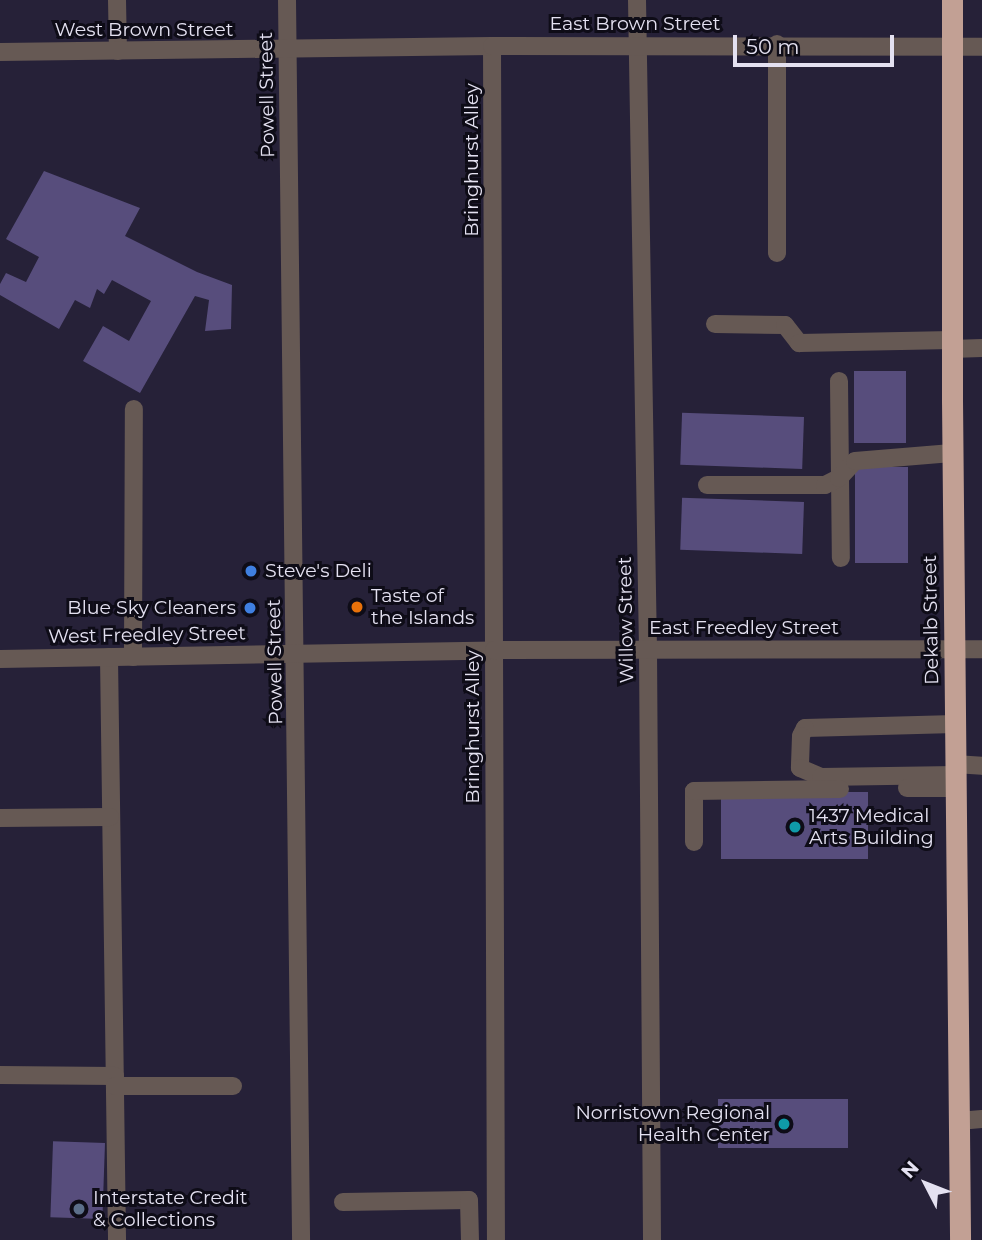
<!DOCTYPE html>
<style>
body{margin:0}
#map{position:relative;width:982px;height:1240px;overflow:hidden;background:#262138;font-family:Montserrat,sans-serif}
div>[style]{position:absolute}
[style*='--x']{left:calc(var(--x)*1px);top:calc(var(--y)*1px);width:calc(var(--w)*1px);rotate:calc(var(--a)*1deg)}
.building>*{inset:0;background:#574d7c;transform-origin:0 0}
.minor>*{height:18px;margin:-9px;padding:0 9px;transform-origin:9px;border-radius:9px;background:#665954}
.highway>*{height:21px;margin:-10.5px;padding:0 10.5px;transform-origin:10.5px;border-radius:10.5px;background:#c2a094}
.dots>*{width:19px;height:19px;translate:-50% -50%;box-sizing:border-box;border:4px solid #0e0c17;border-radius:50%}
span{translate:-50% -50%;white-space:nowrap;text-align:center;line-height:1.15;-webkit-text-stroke:6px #0e0c17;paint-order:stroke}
.street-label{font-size:19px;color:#e4e1f1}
.poi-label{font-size:19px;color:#e4e1f1}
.left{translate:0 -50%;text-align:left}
.right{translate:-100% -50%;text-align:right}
.north{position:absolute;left:891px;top:1149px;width:70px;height:70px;-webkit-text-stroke:5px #0e0c17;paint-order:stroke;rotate:312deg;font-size:19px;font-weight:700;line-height:28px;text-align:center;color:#e4e1f1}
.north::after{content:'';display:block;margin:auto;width:24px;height:32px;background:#e4e1f1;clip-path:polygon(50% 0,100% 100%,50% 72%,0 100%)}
.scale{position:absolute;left:733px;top:35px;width:161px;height:32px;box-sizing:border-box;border:4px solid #e4e1f1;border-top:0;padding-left:9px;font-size:21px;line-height:24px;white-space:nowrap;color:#e4e1f1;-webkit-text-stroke:5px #0e0c17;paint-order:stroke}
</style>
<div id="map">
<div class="building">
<div style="clip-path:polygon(44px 171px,140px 208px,125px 236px,197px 272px,232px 285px,231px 329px,205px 331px,209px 300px,195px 296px,140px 393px,83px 361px,103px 326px,129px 341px,151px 301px,112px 280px,104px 294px,97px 289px,90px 308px,75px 300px,59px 329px,0 295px,0 284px,6px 273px,26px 282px,39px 257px,6px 239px)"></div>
<div style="left:854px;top:371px;width:52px;height:72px"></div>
<div style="left:804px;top:417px;width:52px;height:122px;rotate:92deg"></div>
<div style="left:908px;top:467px;width:96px;height:53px;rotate:90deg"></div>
<div style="left:804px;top:502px;width:52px;height:122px;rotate:92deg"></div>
<div style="left:868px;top:792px;width:67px;height:147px;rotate:90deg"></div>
<div style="left:718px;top:1099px;width:130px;height:49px"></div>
<div style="left:105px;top:1143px;width:76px;height:52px;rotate:92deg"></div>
</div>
<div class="minor">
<div style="--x:117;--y:0;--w:51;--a:88.9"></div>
<div style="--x:287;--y:0;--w:1240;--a:89.35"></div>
<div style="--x:637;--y:0;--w:650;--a:89.03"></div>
<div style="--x:648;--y:650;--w:590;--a:89.61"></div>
<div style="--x:492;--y:46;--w:1194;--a:89.81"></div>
<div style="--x:0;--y:52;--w:492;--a:-0.7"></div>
<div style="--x:492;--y:46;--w:490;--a:0.1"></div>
<div style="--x:777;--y:253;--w:209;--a:-90"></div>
<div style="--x:715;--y:324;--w:70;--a:0.8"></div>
<div style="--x:785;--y:325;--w:23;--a:52"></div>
<div style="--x:799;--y:343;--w:153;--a:-1.1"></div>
<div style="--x:951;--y:349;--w:31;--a:-2"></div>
<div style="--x:839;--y:381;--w:177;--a:89.4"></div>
<div style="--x:707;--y:485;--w:118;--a:0"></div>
<div style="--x:825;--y:485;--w:16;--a:-27"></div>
<div style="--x:839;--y:478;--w:23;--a:-47"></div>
<div style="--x:855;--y:461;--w:97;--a:-4.7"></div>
<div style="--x:109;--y:657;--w:583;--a:89.21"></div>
<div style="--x:133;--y:657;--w:248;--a:-89.8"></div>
<div style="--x:0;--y:659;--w:494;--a:-1"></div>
<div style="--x:494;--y:650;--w:488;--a:-0.1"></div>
<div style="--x:955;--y:724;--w:150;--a:178.5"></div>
<div style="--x:805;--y:728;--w:9;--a:117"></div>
<div style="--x:801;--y:736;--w:32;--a:92"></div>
<div style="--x:800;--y:768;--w:23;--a:23"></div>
<div style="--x:821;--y:777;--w:134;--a:-0.9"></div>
<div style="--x:955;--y:764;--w:27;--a:4"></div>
<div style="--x:907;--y:788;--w:49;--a:0"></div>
<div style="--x:0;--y:818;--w:110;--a:-0.5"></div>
<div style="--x:694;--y:842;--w:51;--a:-90"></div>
<div style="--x:694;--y:791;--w:146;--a:-0.8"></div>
<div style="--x:0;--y:1075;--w:115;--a:0.5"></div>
<div style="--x:115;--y:1086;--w:118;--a:0"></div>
<div style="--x:959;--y:1121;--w:23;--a:-5"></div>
<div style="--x:343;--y:1202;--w:126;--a:-0.9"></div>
<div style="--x:469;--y:1200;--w:40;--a:88.6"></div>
</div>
<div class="highway">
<div style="--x:952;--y:0;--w:400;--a:90"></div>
<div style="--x:952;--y:400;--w:840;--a:89.45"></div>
</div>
<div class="dots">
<div style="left:251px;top:571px;background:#3f7fe0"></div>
<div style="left:357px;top:607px;background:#e8710a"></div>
<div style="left:250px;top:608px;background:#3f7fe0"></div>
<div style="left:795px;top:827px;background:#0f9aa8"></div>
<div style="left:784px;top:1124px;background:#0f9aa8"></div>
<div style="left:79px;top:1209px;background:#5c6f8a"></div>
</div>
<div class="street-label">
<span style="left:635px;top:24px">East Brown Street</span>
<span style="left:144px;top:30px">West Brown Street</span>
<span style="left:267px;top:95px;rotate:-91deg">Powell Street</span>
<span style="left:472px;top:160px;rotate:-90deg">Bringhurst Alley</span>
<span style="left:626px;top:620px;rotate:-91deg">Willow Street</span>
<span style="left:931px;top:620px;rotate:-91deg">Dekalb Street</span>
<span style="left:744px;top:628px">East Freedley Street</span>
<span style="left:147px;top:635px;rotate:-1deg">West Freedley Street</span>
<span style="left:275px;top:662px;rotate:-91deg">Powell Street</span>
<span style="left:473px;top:727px;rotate:-90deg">Bringhurst Alley</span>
</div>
<div class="poi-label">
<span class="left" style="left:265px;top:571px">Steve's Deli</span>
<span class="left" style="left:371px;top:607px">Taste of<br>the Islands</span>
<span class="right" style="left:236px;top:608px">Blue Sky Cleaners</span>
<span class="left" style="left:809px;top:827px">1437 Medical<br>Arts Building</span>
<span class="right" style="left:770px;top:1124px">Norristown Regional<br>Health Center</span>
<span class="left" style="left:93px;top:1209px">Interstate Credit<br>&amp; Collections</span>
</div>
<div class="north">N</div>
<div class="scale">50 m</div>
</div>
